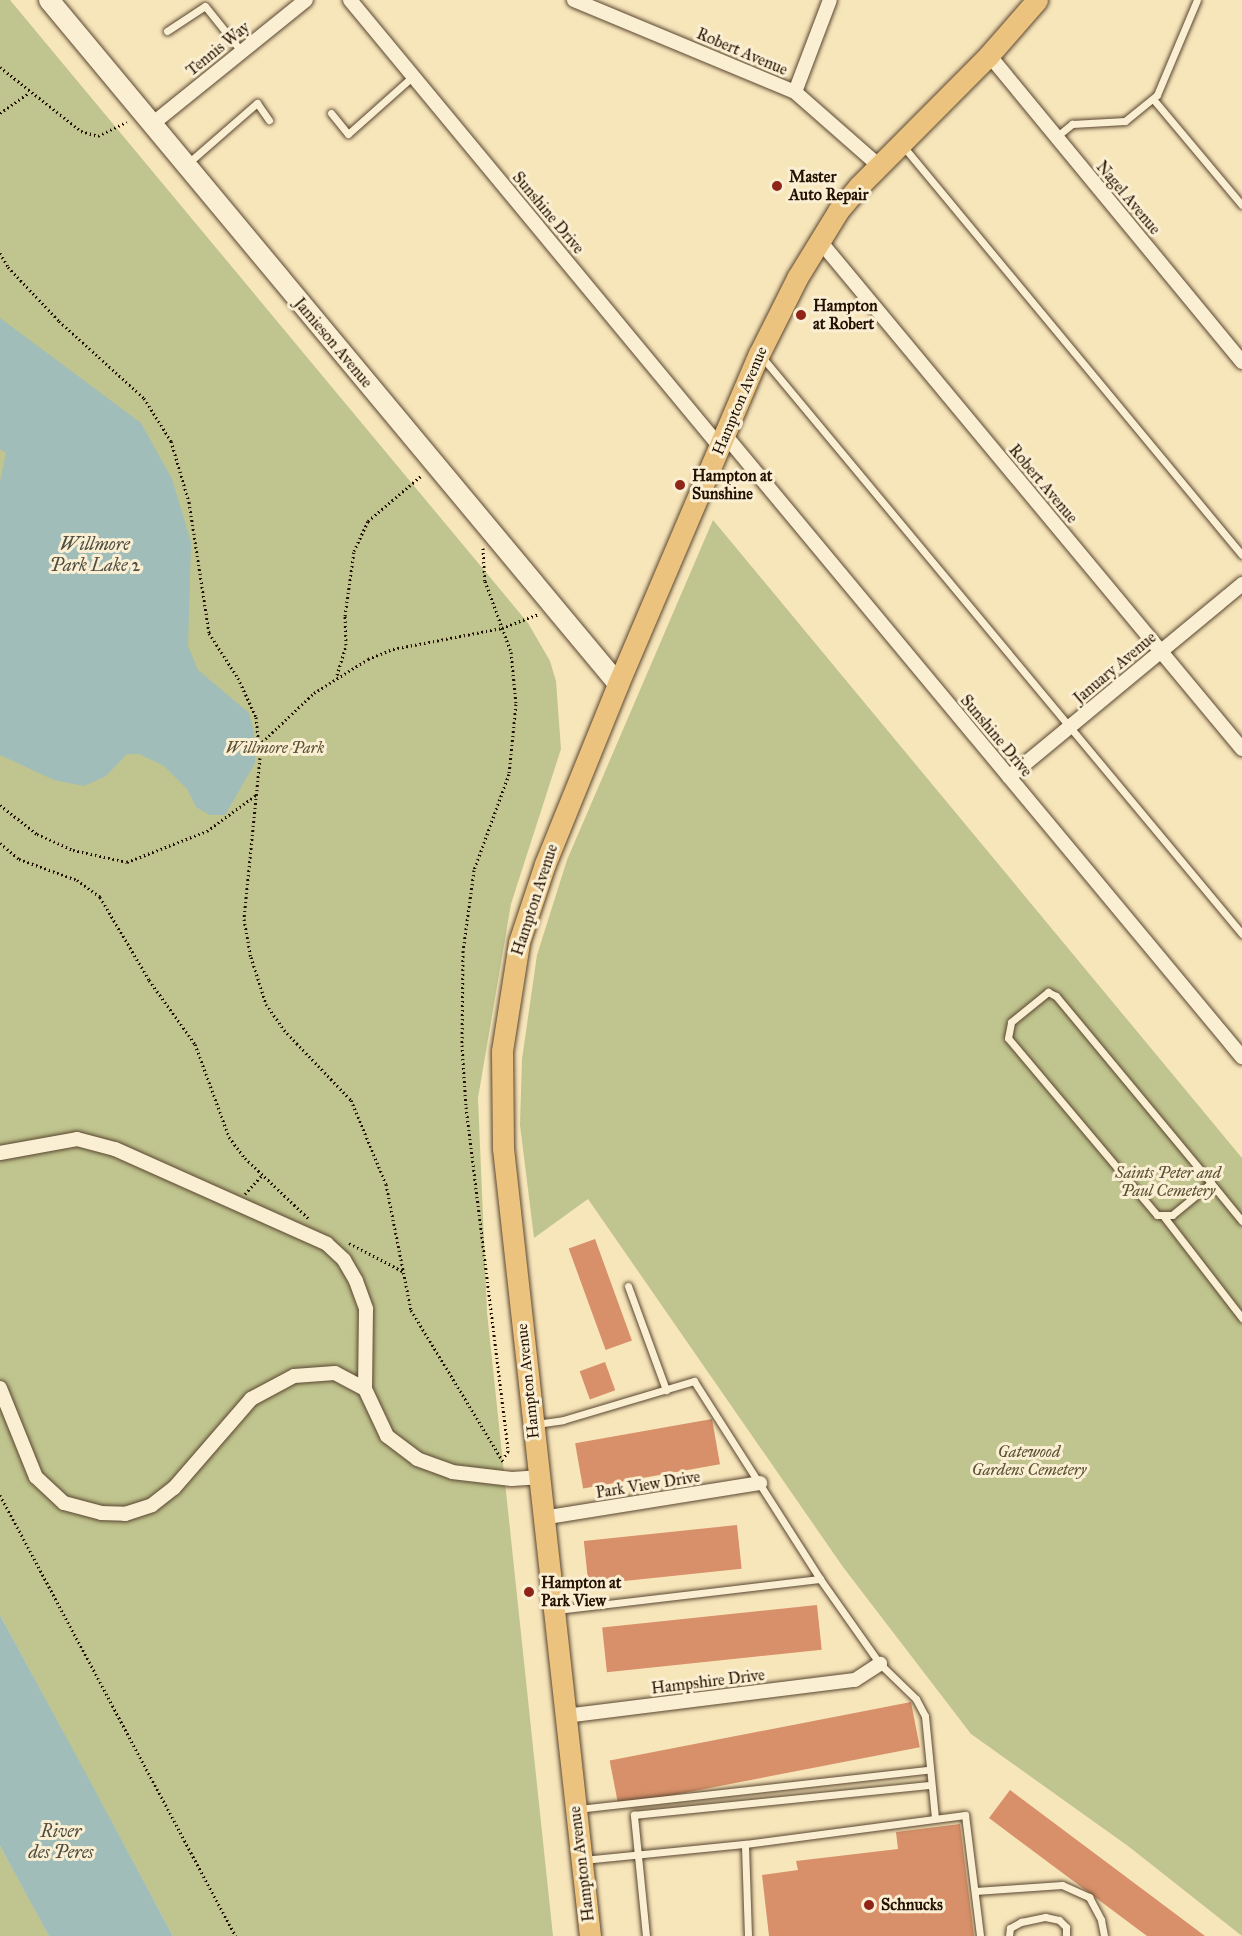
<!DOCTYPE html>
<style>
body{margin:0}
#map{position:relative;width:1242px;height:1936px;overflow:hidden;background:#f8e6bb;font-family:"IM FELL Great Primer",serif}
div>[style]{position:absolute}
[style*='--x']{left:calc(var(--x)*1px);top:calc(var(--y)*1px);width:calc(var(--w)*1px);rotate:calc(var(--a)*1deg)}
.green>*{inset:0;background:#c0c48e}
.water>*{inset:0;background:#a0bdb9}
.building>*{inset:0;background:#d79069;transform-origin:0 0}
.path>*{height:3px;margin-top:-1.5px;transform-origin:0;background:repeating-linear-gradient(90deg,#241102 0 1.5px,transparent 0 4.5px)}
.roads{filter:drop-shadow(0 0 2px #594630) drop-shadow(0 0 2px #594630)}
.lane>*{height:7px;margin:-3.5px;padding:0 3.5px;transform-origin:3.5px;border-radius:3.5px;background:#faefd3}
.street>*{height:14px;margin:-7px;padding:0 7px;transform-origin:7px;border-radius:7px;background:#faefd3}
.secondary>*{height:20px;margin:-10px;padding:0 10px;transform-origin:10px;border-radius:10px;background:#faefd3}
.primary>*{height:21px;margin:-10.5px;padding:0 10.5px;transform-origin:10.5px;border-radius:10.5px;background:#ecc37e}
.dots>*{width:16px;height:16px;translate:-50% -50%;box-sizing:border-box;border:3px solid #faefd3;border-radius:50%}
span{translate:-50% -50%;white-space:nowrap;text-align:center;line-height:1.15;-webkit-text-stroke:6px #faefd3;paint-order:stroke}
.street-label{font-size:16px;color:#241102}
.poi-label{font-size:16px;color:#241102;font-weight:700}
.left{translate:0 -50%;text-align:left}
.park-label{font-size:16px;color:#5b5033;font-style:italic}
.water-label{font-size:18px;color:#4f4d42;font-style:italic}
</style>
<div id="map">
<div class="green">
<div style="clip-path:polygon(0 0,10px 0,528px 623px,550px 661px,556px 681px,561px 749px,511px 904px,478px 1098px,487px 1312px,553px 1936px,173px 1936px,0 1615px)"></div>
<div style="clip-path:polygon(713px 520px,1242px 1158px,1242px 1936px,1128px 1846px,971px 1734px,843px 1567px,588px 1199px,534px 1238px,520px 1125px,522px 1059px,537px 955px,567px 860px)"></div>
<div style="clip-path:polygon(0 1846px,31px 1902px,49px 1936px,0 1936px)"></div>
</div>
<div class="water">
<div style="clip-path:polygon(0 318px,141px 423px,172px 479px,191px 542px,188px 646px,198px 670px,249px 713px,254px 733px,255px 763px,225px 815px,210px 815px,196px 807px,187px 789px,164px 766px,139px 754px,127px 754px,106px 776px,84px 786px,54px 780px,0 755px,0 481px,6px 453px,0 449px)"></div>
<div style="clip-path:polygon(0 1615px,83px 1768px,173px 1936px,49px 1936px,0 1846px)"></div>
</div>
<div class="building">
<div style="left:595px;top:1239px;width:108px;height:28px;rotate:70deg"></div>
<div style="left:605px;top:1362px;width:30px;height:27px;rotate:70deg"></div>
<div style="left:712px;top:1419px;width:46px;height:139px;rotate:80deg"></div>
<div style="left:737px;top:1525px;width:44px;height:154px;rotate:84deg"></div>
<div style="left:817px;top:1605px;width:45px;height:216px;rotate:84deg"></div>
<div style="left:911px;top:1702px;width:46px;height:307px;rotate:79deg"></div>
<div style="clip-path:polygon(1010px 1790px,1205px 1936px,1147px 1936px,989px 1818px)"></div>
<div style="clip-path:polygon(960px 1824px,974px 1936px,769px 1936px,762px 1875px,798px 1870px,796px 1861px,898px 1849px,896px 1832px)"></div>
</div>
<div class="path">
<div style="--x:0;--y:67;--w:103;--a:38.3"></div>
<div style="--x:81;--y:131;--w:18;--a:16"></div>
<div style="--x:98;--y:136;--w:32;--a:-26"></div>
<div style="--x:0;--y:113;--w:35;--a:-35"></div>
<div style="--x:0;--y:253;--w:16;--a:60"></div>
<div style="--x:8;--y:267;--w:74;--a:46.6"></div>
<div style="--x:59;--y:321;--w:115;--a:42.2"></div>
<div style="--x:144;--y:398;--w:51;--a:57.9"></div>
<div style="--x:171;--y:441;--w:64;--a:73.6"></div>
<div style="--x:189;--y:502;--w:133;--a:81.3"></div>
<div style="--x:209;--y:633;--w:54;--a:57.2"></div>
<div style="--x:238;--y:678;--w:43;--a:65.2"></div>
<div style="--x:256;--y:717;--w:41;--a:84.4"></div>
<div style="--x:260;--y:758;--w:162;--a:95.7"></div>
<div style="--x:244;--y:919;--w:39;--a:80"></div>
<div style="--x:251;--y:957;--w:49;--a:72.3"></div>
<div style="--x:266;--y:1004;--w:32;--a:55"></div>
<div style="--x:284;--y:1030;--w:97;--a:46.3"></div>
<div style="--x:351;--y:1100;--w:91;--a:67.4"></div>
<div style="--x:386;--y:1184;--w:128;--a:78.8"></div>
<div style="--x:411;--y:1310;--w:179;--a:58.7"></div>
<div style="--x:483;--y:548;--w:33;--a:87"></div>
<div style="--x:485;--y:581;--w:76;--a:69.9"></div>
<div style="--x:511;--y:652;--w:52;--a:84.5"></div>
<div style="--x:516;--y:704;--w:70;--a:95.7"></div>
<div style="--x:509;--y:774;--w:102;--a:110"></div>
<div style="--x:474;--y:870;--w:82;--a:97.7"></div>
<div style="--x:463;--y:951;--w:94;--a:90.6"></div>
<div style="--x:462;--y:1045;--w:62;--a:86.3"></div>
<div style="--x:466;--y:1107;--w:347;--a:83"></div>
<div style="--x:508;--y:1451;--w:9;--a:122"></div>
<div style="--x:337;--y:675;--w:31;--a:-73"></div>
<div style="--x:346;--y:645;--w:29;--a:-92"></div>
<div style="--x:345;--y:616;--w:66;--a:-82.1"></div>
<div style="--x:354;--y:551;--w:33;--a:-65"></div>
<div style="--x:368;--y:521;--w:71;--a:-40.4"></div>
<div style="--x:259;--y:745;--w:76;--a:-43.4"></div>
<div style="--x:314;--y:693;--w:64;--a:-32.2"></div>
<div style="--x:368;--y:659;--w:27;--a:-22"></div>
<div style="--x:393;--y:649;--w:111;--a:-10.9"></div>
<div style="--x:502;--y:628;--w:39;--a:-21"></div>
<div style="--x:0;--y:805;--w:47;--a:38.1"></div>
<div style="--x:37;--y:834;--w:39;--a:24"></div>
<div style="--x:73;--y:850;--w:55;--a:12.5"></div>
<div style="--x:127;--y:862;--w:86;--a:-21.2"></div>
<div style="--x:207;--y:831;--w:61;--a:-36.3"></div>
<div style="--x:0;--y:843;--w:25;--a:40"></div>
<div style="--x:19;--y:859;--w:62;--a:19.9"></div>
<div style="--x:77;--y:880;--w:29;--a:36"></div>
<div style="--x:100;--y:897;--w:96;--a:59.4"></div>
<div style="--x:149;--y:980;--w:79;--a:54.3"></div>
<div style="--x:195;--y:1044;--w:99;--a:69.9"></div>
<div style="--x:229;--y:1137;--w:26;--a:53"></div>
<div style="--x:245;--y:1158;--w:88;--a:43.6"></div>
<div style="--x:245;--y:1194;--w:25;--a:-48"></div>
<div style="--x:349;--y:1243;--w:62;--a:27.8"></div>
<div style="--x:0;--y:1495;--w:500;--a:61.9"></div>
</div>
<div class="roads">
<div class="lane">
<div style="--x:167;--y:31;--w:45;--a:-33.3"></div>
<div style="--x:205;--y:6;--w:58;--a:51.3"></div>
<div style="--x:1153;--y:99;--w:138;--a:50"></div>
<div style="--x:331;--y:113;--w:27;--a:51"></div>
<div style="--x:348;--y:134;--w:87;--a:-41.7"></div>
<div style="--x:1056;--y:137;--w:21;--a:-39"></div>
<div style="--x:1072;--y:124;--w:53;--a:-3.2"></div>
<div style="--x:1125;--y:121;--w:41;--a:-39.1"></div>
<div style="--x:1157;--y:95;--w:103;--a:-67.2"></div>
<div style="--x:903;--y:146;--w:531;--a:50.35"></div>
<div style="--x:187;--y:164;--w:93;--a:-41.1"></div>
<div style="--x:257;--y:103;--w:21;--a:55"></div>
<div style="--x:762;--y:357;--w:751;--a:50.24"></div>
<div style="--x:1211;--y:1183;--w:50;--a:140.6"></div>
<div style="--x:1172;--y:1215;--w:15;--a:180"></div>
<div style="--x:1157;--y:1215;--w:231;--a:-130.1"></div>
<div style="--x:1008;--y:1038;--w:16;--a:-79"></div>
<div style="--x:1011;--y:1022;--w:48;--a:-39"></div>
<div style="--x:1048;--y:992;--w:9;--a:27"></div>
<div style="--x:1056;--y:996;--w:243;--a:50.3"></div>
<div style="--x:1211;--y:1183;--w:49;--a:50.8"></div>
<div style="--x:1164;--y:1217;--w:128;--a:52.3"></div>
<div style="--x:628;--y:1286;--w:111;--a:69.9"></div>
<div style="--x:536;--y:1424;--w:27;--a:-8"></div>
<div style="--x:563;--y:1420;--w:137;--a:-16.6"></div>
<div style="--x:694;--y:1381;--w:235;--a:57.5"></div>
<div style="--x:820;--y:1579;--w:104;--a:54.8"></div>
<div style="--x:880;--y:1664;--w:50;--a:44.2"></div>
<div style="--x:916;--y:1699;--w:19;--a:62"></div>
<div style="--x:925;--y:1716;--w:102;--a:84.4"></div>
<div style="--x:556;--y:1610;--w:266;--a:-6.7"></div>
<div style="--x:578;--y:1809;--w:352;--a:-6.4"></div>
<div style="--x:584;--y:1860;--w:162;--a:-5.7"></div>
<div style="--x:975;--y:1891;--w:87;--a:-3.9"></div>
<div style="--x:1062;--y:1885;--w:30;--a:24"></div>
<div style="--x:1089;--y:1897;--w:26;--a:62"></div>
<div style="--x:1101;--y:1920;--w:16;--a:79"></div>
<div style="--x:646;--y:1936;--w:122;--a:-95.7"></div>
<div style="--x:634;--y:1815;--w:298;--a:-5.8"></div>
<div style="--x:748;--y:1936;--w:92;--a:-91.9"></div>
<div style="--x:745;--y:1844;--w:222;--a:-7.5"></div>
<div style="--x:965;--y:1815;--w:122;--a:82.9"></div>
<div style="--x:1009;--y:1936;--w:8;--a:-83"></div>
<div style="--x:1010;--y:1928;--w:13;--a:-29"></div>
<div style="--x:1021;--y:1922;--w:25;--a:-12"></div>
<div style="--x:1045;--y:1917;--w:14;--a:12"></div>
<div style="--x:1059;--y:1920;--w:10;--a:45"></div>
<div style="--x:1066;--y:1927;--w:9;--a:90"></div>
</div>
<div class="street">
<div style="--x:350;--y:0;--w:580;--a:50.38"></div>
<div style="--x:574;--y:0;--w:239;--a:22.6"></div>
<div style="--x:795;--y:92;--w:111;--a:41.3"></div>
<div style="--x:989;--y:55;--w:398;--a:50.5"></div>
<div style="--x:795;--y:92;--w:98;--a:-69.2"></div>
<div style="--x:151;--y:125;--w:199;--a:-38.9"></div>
<div style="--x:819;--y:240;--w:662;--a:50.27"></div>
<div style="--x:725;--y:435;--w:809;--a:50.27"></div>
<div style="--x:1009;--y:777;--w:303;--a:-39.6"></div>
<div style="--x:0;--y:1153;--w:78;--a:-10.3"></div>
<div style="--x:77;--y:1139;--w:39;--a:15"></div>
<div style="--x:115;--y:1149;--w:232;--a:24.1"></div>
<div style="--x:327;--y:1244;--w:23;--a:43"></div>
<div style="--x:344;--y:1260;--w:24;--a:60"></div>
<div style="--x:356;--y:1281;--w:30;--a:70"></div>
<div style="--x:366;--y:1309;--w:80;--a:90.7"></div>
<div style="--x:365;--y:1389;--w:52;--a:64.9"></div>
<div style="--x:387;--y:1436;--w:38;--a:37"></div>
<div style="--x:417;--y:1459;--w:37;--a:20"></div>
<div style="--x:452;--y:1472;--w:60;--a:6.7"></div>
<div style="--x:512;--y:1479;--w:26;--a:-4"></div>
<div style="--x:0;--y:1388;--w:96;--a:68"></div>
<div style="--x:36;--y:1477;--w:38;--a:43"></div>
<div style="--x:64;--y:1503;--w:38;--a:15"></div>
<div style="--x:101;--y:1513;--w:24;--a:2"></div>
<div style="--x:125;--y:1514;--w:28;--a:-18"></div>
<div style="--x:152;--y:1505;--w:28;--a:-38"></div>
<div style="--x:174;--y:1488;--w:118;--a:-49.1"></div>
<div style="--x:251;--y:1399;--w:49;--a:-28.1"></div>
<div style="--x:294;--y:1376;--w:41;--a:-4.2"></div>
<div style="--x:335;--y:1373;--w:34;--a:28"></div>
<div style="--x:542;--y:1518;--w:221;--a:-9.1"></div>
<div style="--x:565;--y:1716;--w:292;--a:-7.1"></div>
<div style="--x:855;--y:1680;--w:30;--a:-33"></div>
</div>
<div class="secondary">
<div style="--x:49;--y:0;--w:890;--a:50.24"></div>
</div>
<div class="primary">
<div style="--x:590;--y:1936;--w:793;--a:-96.3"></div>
<div style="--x:503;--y:1148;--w:97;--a:-90.6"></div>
<div style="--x:502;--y:1051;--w:110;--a:-81.1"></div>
<div style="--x:519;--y:942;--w:82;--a:-71.6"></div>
<div style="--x:545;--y:864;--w:194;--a:-67.9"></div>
<div style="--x:618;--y:684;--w:359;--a:-66.9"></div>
<div style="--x:759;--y:354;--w:85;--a:-63.4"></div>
<div style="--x:797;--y:278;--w:79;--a:-58.5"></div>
<div style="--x:838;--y:211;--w:33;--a:-50"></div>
<div style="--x:859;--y:186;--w:185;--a:-45.2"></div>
<div style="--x:989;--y:55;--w:73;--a:-48.9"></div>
</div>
</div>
<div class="dots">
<div style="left:777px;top:186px;background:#8f2418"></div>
<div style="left:801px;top:315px;background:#8f2418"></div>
<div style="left:680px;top:485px;background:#8f2418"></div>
<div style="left:529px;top:1592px;background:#8f2418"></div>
<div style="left:869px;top:1905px;background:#8f2418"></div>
</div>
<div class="street-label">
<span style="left:218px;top:49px;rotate:-39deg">Tennis Way</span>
<span style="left:742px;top:52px;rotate:23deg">Robert Avenue</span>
<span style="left:1128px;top:198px;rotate:50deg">Nagel Avenue</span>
<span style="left:548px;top:213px;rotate:50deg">Sunshine Drive</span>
<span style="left:333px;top:343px;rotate:50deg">Jamieson Avenue</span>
<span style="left:740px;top:401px;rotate:-67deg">Hampton Avenue</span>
<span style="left:1043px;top:484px;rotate:50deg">Robert Avenue</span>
<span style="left:1115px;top:668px;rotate:-40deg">January Avenue</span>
<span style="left:996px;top:736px;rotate:50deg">Sunshine Drive</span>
<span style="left:535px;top:900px;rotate:-72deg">Hampton Avenue</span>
<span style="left:528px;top:1381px;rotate:-96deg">Hampton Avenue</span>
<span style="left:648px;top:1485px;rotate:-9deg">Park View Drive</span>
<span style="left:708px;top:1682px;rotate:-7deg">Hampshire Drive</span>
<span style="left:582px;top:1864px;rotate:-97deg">Hampton Avenue</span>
</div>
<div class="poi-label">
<span class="left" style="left:789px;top:186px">Master<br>Auto Repair</span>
<span class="left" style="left:813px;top:315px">Hampton<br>at Robert</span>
<span class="left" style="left:692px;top:485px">Hampton at<br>Sunshine</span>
<span class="left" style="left:541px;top:1592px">Hampton at<br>Park View</span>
<span class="left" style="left:881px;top:1905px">Schnucks</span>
</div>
<div class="park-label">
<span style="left:275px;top:748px">Willmore Park</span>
<span style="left:1168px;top:1182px">Saints Peter and<br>Paul Cemetery</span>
<span style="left:1029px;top:1461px">Gatewood<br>Gardens Cemetery</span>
</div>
<div class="water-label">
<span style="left:95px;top:555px">Willmore<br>Park Lake 2</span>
<span style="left:61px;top:1842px">River<br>des Peres</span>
</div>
</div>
